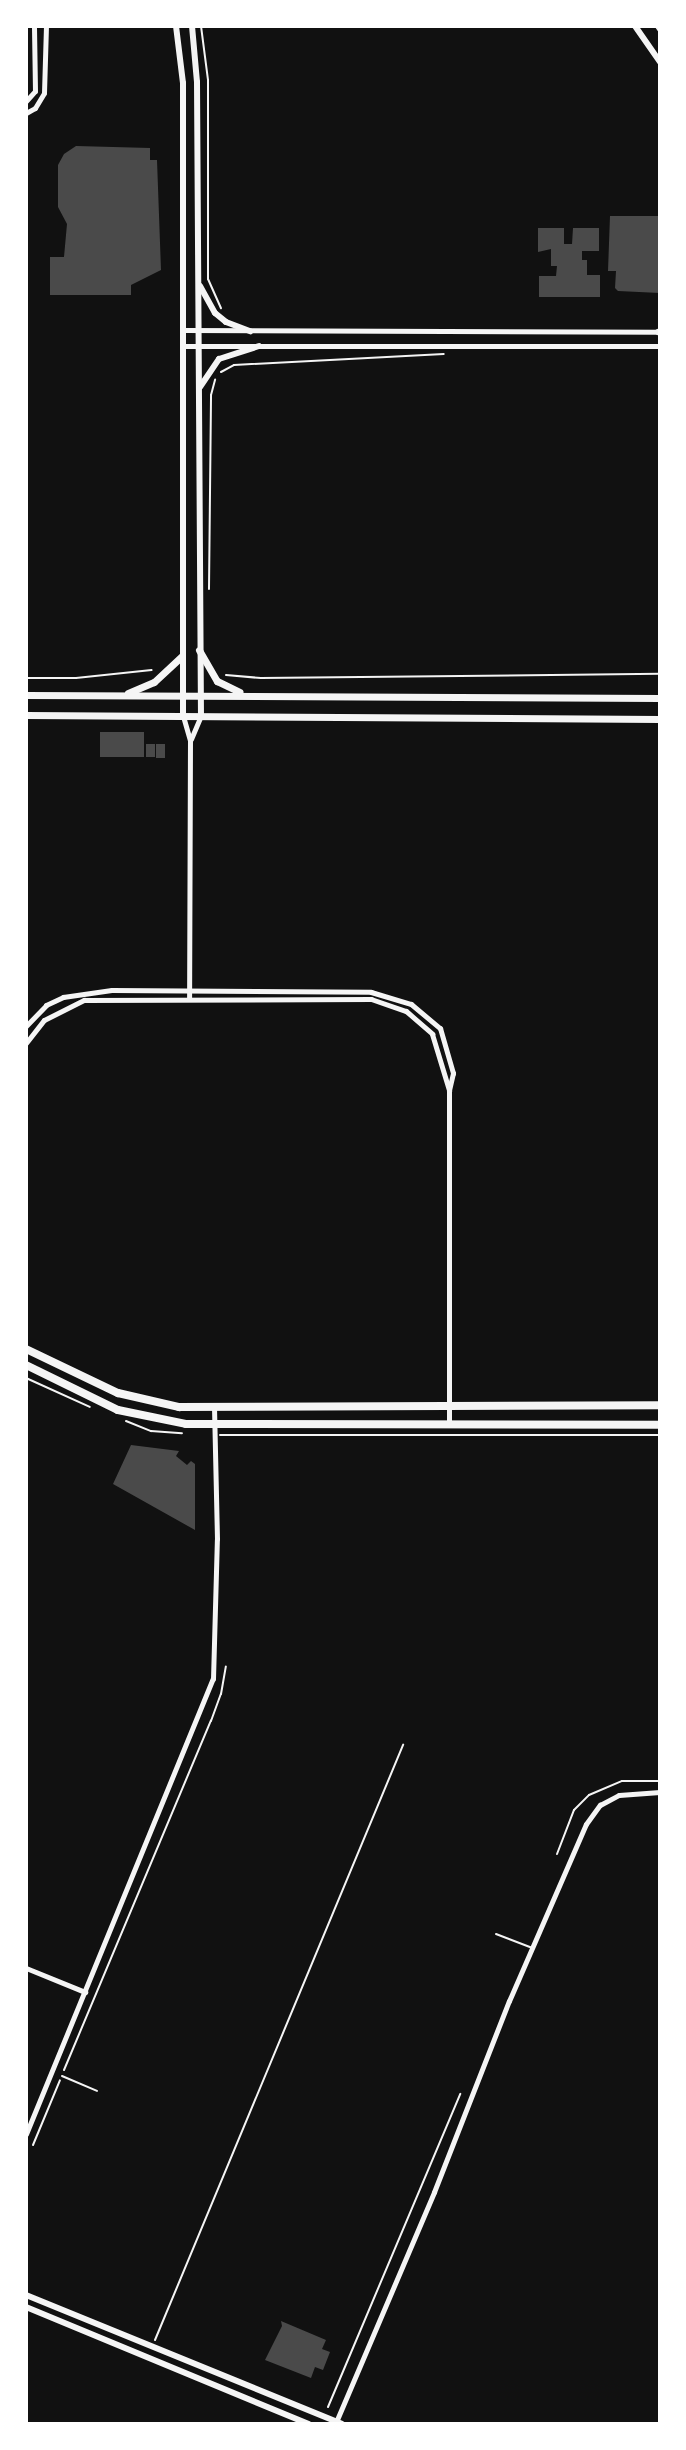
<!DOCTYPE html>
<style>
body{margin:0}
#map{position:relative;width:686px;height:2450px;overflow:hidden;background:#111;font-family:Quicksand,sans-serif}
div>[style]{position:absolute}
[style*='--x']{left:calc(var(--x)*1px);top:calc(var(--y)*1px);width:calc(var(--w)*1px);rotate:calc(var(--a)*1deg)}
.building>*{inset:0;background:#4a4a4a;transform-origin:0 0}
.path>*{height:2px;margin:-1px;padding:0 1px;transform-origin:1px;border-radius:1px;background:#f5f5f5}
.service>*{height:2px;margin:-1px;padding:0 1px;transform-origin:1px;border-radius:1px;background:#f5f5f5}
.minor>*{height:5px;margin:-2.5px;padding:0 2.5px;transform-origin:2.5px;border-radius:2.5px;background:#f5f5f5}
.tertiary>*{height:6px;margin:-3px;padding:0 3px;transform-origin:3px;border-radius:3px;background:#f5f5f5}
.secondary>*{height:7px;margin:-3.5px;padding:0 3.5px;transform-origin:3.5px;border-radius:3.5px;background:#f5f5f5}
.primary>*{height:8px;margin:-4px;padding:0 4px;transform-origin:4px;border-radius:4px;background:#f5f5f5}
span{translate:-50% -50%;white-space:nowrap;text-align:center;line-height:1.15;-webkit-text-stroke:8px #fff;paint-order:stroke}
.frame{position:absolute;inset:0;border:28px solid #fff;pointer-events:none}
</style>
<div id="map">
<div class="building">
<div style="clip-path:polygon(76px 146px,150px 148px,150px 160px,157px 160px,161px 270px,131px 285px,131px 295px,50px 295px,50px 257px,64px 257px,67px 224px,58px 207px,58px 165px,64px 154px)"></div>
<div style="clip-path:polygon(610px 216px,660px 216px,660px 293px,618px 291px,615px 288px,616px 271px,608px 271px)"></div>
<div style="clip-path:polygon(538px 228px,564px 228px,564px 244px,572px 244px,573px 228px,599px 228px,599px 251px,582px 251px,582px 260px,587px 260px,587px 275px,600px 275px,600px 297px,539px 297px,539px 276px,556px 276px,557px 266px,551px 266px,551px 249px,538px 252px)"></div>
<div style="left:100px;top:732px;width:44px;height:25px"></div>
<div style="left:146px;top:744px;width:9px;height:13px"></div>
<div style="left:156px;top:744px;width:9px;height:14px"></div>
<div style="clip-path:polygon(131px 1445px,179px 1451px,176px 1456px,187px 1465px,191px 1461px,195px 1464px,195px 1530px,113px 1484px)"></div>
<div style="clip-path:polygon(281px 2321px,326px 2340px,322px 2349px,330px 2352px,323px 2370px,315px 2367px,311px 2378px,265px 2360px,282px 2326px)"></div>
</div>
<div class="path">
<div style="--x:201;--y:26;--w:54;--a:82.6"></div>
<div style="--x:208;--y:80;--w:199;--a:90"></div>
<div style="--x:208;--y:279;--w:32;--a:66"></div>
<div style="--x:221;--y:372;--w:15;--a:-28"></div>
<div style="--x:234;--y:365;--w:210;--a:-3"></div>
<div style="--x:209;--y:589;--w:194;--a:-89.4"></div>
<div style="--x:211;--y:395;--w:16;--a:-75"></div>
<div style="--x:226;--y:675;--w:35;--a:5"></div>
<div style="--x:261;--y:678;--w:399;--a:-0.6"></div>
<div style="--x:26;--y:678;--w:50;--a:0"></div>
<div style="--x:76;--y:678;--w:76;--a:-6"></div>
<div style="--x:26;--y:1378;--w:70;--a:24.4"></div>
<div style="--x:126;--y:1421;--w:27;--a:22"></div>
<div style="--x:151;--y:1431;--w:31;--a:4"></div>
<div style="--x:220;--y:1435;--w:440;--a:0"></div>
<div style="--x:557;--y:1854;--w:47;--a:-68.9"></div>
<div style="--x:574;--y:1810;--w:21;--a:-45"></div>
<div style="--x:589;--y:1795;--w:36;--a:-23"></div>
<div style="--x:622;--y:1781;--w:38;--a:0"></div>
<div style="--x:64;--y:2070;--w:379;--a:-67.2"></div>
<div style="--x:211;--y:1721;--w:29;--a:-70"></div>
<div style="--x:221;--y:1694;--w:28;--a:-80"></div>
<div style="--x:33;--y:2145;--w:70;--a:-67.4"></div>
<div style="--x:155;--y:2340;--w:645;--a:-67.37"></div>
<div style="--x:328;--y:2407;--w:340;--a:-67.1"></div>
</div>
<div class="service">
<div style="--x:496;--y:1934;--w:39;--a:21"></div>
<div style="--x:62;--y:2076;--w:38;--a:23"></div>
</div>
<div class="minor">
<div style="--x:26;--y:101;--w:13;--a:-48"></div>
<div style="--x:35;--y:91;--w:65;--a:-90.9"></div>
<div style="--x:26;--y:113;--w:10;--a:-29"></div>
<div style="--x:35;--y:108;--w:17;--a:-59"></div>
<div style="--x:44;--y:93;--w:67;--a:-88.3"></div>
<div style="--x:184;--y:330;--w:475;--a:0.2"></div>
<div style="--x:184;--y:346;--w:476;--a:0"></div>
<div style="--x:183;--y:716;--w:25;--a:74"></div>
<div style="--x:190;--y:740;--w:258;--a:90.2"></div>
<div style="--x:191;--y:739;--w:26;--a:-67"></div>
<div style="--x:26;--y:1026;--w:29;--a:-46"></div>
<div style="--x:46;--y:1005;--w:19;--a:-25"></div>
<div style="--x:63;--y:997;--w:49;--a:-8.1"></div>
<div style="--x:112;--y:990;--w:259;--a:0.4"></div>
<div style="--x:371;--y:992;--w:42;--a:16.7"></div>
<div style="--x:411;--y:1004;--w:38;--a:40"></div>
<div style="--x:440;--y:1028;--w:47;--a:73.9"></div>
<div style="--x:453;--y:1073;--w:18;--a:103"></div>
<div style="--x:449;--y:1091;--w:334;--a:90"></div>
<div style="--x:26;--y:1043;--w:29;--a:-52"></div>
<div style="--x:44;--y:1020;--w:45;--a:-26.6"></div>
<div style="--x:84;--y:1000;--w:287;--a:-0.2"></div>
<div style="--x:371;--y:999;--w:37;--a:19"></div>
<div style="--x:406;--y:1011;--w:35;--a:41"></div>
<div style="--x:432;--y:1034;--w:59;--a:73.1"></div>
<div style="--x:26;--y:1968;--w:64;--a:22.1"></div>
<div style="--x:26;--y:2134;--w:492;--a:-67.7"></div>
<div style="--x:213;--y:1679;--w:140;--a:-88.4"></div>
<div style="--x:217;--y:1539;--w:131;--a:-91.3"></div>
<div style="--x:336;--y:2422;--w:250;--a:-66.9"></div>
<div style="--x:434;--y:2192;--w:205;--a:-68.6"></div>
<div style="--x:509;--y:2001;--w:193;--a:-66.5"></div>
<div style="--x:586;--y:1824;--w:24;--a:-54"></div>
<div style="--x:600;--y:1805;--w:21;--a:-28"></div>
<div style="--x:619;--y:1795;--w:41;--a:-4.2"></div>
</div>
<div class="tertiary">
<div style="--x:176;--y:26;--w:57;--a:83"></div>
<div style="--x:183;--y:83;--w:632;--a:90"></div>
<div style="--x:192;--y:26;--w:56;--a:84.9"></div>
<div style="--x:197;--y:82;--w:633;--a:89.64"></div>
<div style="--x:635;--y:26;--w:44;--a:55.2"></div>
<div style="--x:658;--y:26;--w:4;--a:56"></div>
<div style="--x:200;--y:286;--w:31;--a:61"></div>
<div style="--x:215;--y:313;--w:14;--a:39"></div>
<div style="--x:226;--y:322;--w:26;--a:21"></div>
<div style="--x:658;--y:332;--w:2;--a:-27"></div>
<div style="--x:200;--y:387;--w:34;--a:-56"></div>
<div style="--x:219;--y:359;--w:42;--a:-18"></div>
<div style="--x:26;--y:2295;--w:341;--a:22.2"></div>
<div style="--x:26;--y:2307;--w:306;--a:22.5"></div>
</div>
<div class="secondary">
<div style="--x:199;--y:650;--w:36;--a:60"></div>
<div style="--x:217;--y:681;--w:25;--a:26"></div>
<div style="--x:128;--y:693;--w:28;--a:-23"></div>
<div style="--x:154;--y:682;--w:38;--a:-43"></div>
<div style="--x:26;--y:695;--w:634;--a:0.27"></div>
<div style="--x:26;--y:715;--w:634;--a:0.36"></div>
</div>
<div class="primary">
<div style="--x:26;--y:1349;--w:102;--a:25.6"></div>
<div style="--x:118;--y:1393;--w:63;--a:12.9"></div>
<div style="--x:179;--y:1407;--w:481;--a:-0.2"></div>
<div style="--x:26;--y:1365;--w:102;--a:26.1"></div>
<div style="--x:118;--y:1410;--w:69;--a:11.6"></div>
<div style="--x:186;--y:1424;--w:474;--a:0.1"></div>
</div>
<div class="frame"></div>
</div>
